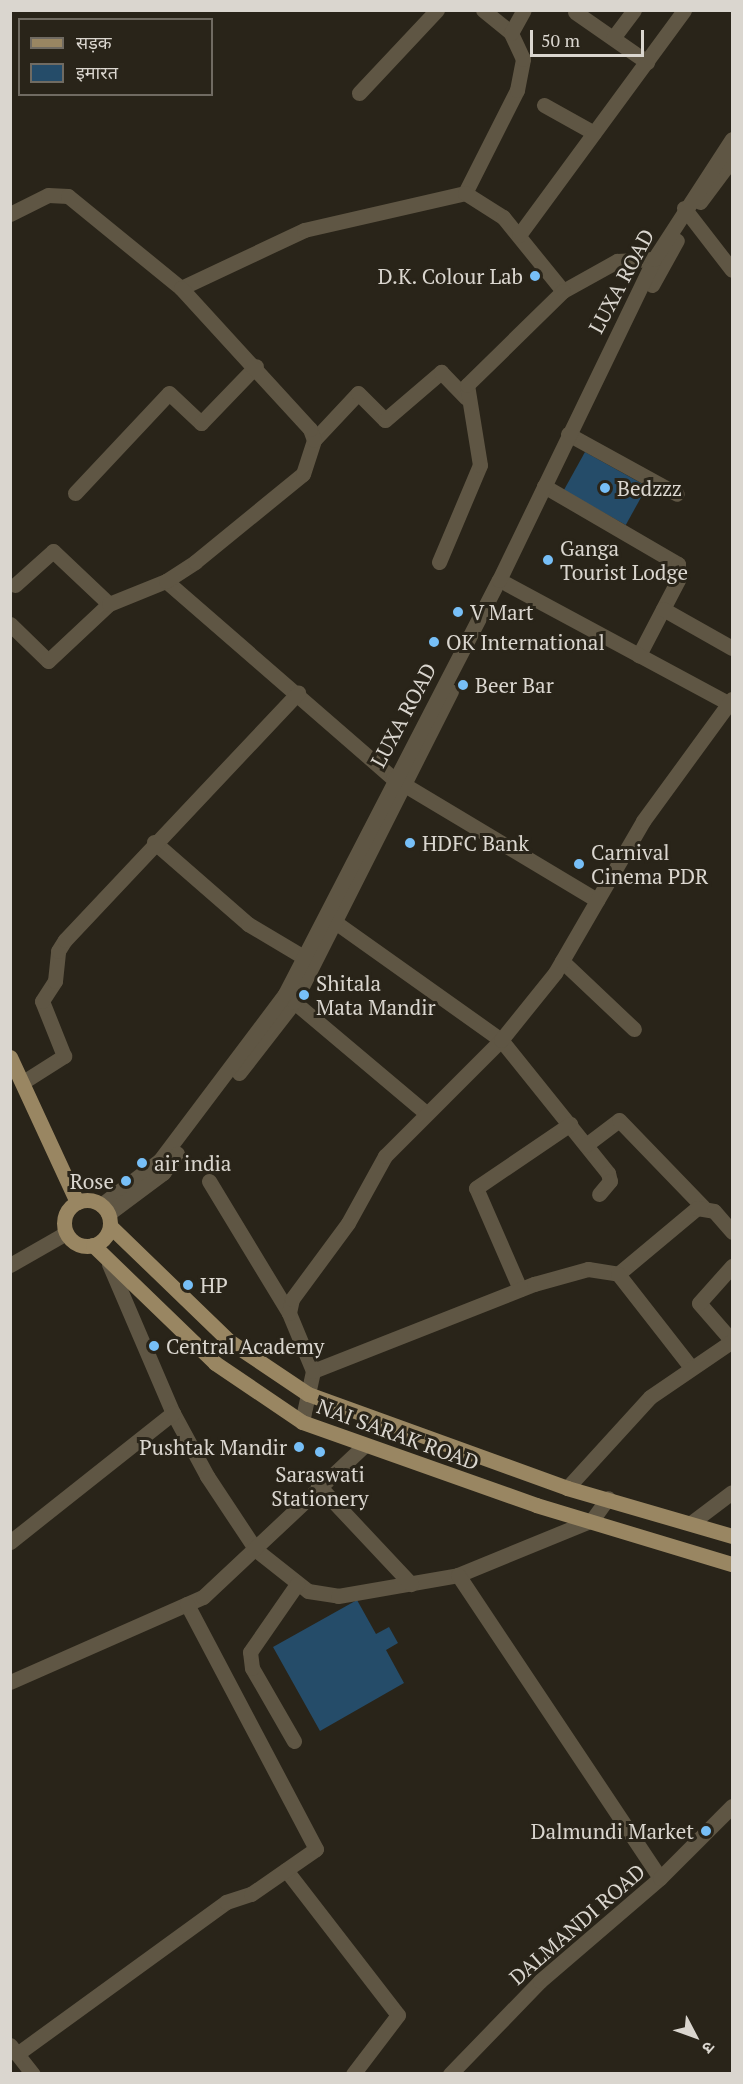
<!DOCTYPE html>
<meta charset="utf-8">
<style>
body{margin:0}
#map{position:relative;width:743px;height:2084px;overflow:hidden;background:#292419;font-family:"PT Serif","Noto Sans Devanagari",serif}
div>[style]{position:absolute}
[style*='--x']{left:calc(var(--x)*1px);top:calc(var(--y)*1px);width:calc(var(--w)*1px);rotate:calc(var(--a)*1deg)}
.building>*{inset:0;background:#254c69;transform-origin:0 0}
.minor>*{height:15px;margin:-7.5px;padding:0 7.5px;transform-origin:7.5px;border-radius:7.5px;background:#5f5644}
.major>*{height:15px;margin:-7.5px;padding:0 7.5px;transform-origin:7.5px;border-radius:7.5px;background:#998662}
.major>.ring{margin:-7.5px;padding:0;box-sizing:content-box;background:none;border:15px solid #998662;border-radius:50%}
.dots>*{width:16px;height:16px;translate:-50% -50%;box-sizing:border-box;border:3px solid #292419;border-radius:50%}
span{translate:-50% -50%;white-space:nowrap;text-align:center;line-height:1.15;-webkit-text-stroke:6px #292419;paint-order:stroke}
.poi-label{font-size:21px;color:#dad6cf}
.right{translate:-100% -50%;text-align:right}
.left{translate:0 -50%;text-align:left}
.street-label{font-size:21px;color:#dad6cf}
.frame{position:absolute;inset:0;border:12px solid #dad6cf;pointer-events:none}
.legend{position:absolute;left:18px;top:18px;width:195px;height:78px;box-sizing:border-box;background:#292419;border:2px solid #706b62;margin:0;padding:8px 10px;list-style:none;font-size:18px;color:#dad6cf}
.legend li{display:flex;align-items:center;gap:12px;height:30px}
.legend b{width:30px;border:2px solid #706b62}
.north{position:absolute;left:665px;top:2006px;width:60px;height:60px;-webkit-text-stroke:4px #292419;paint-order:stroke;rotate:131deg;font-size:16px;font-weight:700;line-height:24px;text-align:center;color:#dad6cf}
.north::after{content:'';display:block;margin:auto;width:21px;height:27px;background:#dad6cf;clip-path:polygon(50% 0,100% 100%,50% 72%,0 100%)}
.scale{position:absolute;left:530px;top:30px;width:114px;height:27px;box-sizing:border-box;border:3px solid #dad6cf;border-top:0;padding-left:8px;font-size:18px;line-height:21px;white-space:nowrap;color:#dad6cf;-webkit-text-stroke:4px #292419;paint-order:stroke}
</style>
<div id="map">
<div class="building">
<div style="left:585px;top:452px;width:71px;height:44px;rotate:29deg"></div>
<div style="clip-path:polygon(357px 1600px,376px 1634px,389px 1627px,398px 1643px,386px 1650px,404px 1683px,320px 1731px,273px 1647px)"></div>
</div>
<div class="minor">
<div style="--x:483;--y:10;--w:36;--a:39"></div>
<div style="--x:575;--y:12;--w:88;--a:34.8"></div>
<div style="--x:613;--y:38;--w:35;--a:-53"></div>
<div style="--x:359;--y:93;--w:114;--a:-46.8"></div>
<div style="--x:544;--y:105;--w:57;--a:29.2"></div>
<div style="--x:465;--y:193;--w:115;--a:-63.2"></div>
<div style="--x:517;--y:90;--w:32;--a:-79"></div>
<div style="--x:523;--y:59;--w:29;--a:-115"></div>
<div style="--x:511;--y:33;--w:26;--a:-61"></div>
<div style="--x:700;--y:202;--w:54;--a:-53.3"></div>
<div style="--x:684;--y:208;--w:78;--a:52.3"></div>
<div style="--x:10;--y:214;--w:42;--a:-26.6"></div>
<div style="--x:48;--y:195;--w:20;--a:3"></div>
<div style="--x:68;--y:196;--w:146;--a:39.2"></div>
<div style="--x:181;--y:288;--w:136;--a:-25.2"></div>
<div style="--x:304;--y:230;--w:165;--a:-12.9"></div>
<div style="--x:465;--y:193;--w:45;--a:32.3"></div>
<div style="--x:503;--y:217;--w:95;--a:51"></div>
<div style="--x:563;--y:291;--w:62;--a:-29.1"></div>
<div style="--x:617;--y:261;--w:37;--a:-3"></div>
<div style="--x:519;--y:235;--w:279;--a:-53.7"></div>
<div style="--x:652;--y:285;--w:51;--a:-60.9"></div>
<div style="--x:568;--y:434;--w:124;--a:28.8"></div>
<div style="--x:314;--y:440;--w:64;--a:-46.9"></div>
<div style="--x:358;--y:393;--w:38;--a:45"></div>
<div style="--x:385;--y:420;--w:74;--a:-40.6"></div>
<div style="--x:441;--y:372;--w:36;--a:46"></div>
<div style="--x:544;--y:486;--w:155;--a:30.2"></div>
<div style="--x:678;--y:564;--w:16;--a:90"></div>
<div style="--x:678;--y:580;--w:85;--a:117.5"></div>
<div style="--x:75;--y:493;--w:137;--a:-46.8"></div>
<div style="--x:169;--y:393;--w:44;--a:43.2"></div>
<div style="--x:201;--y:423;--w:79;--a:-46"></div>
<div style="--x:439;--y:562;--w:105;--a:-67.1"></div>
<div style="--x:480;--y:465;--w:81;--a:-99.2"></div>
<div style="--x:467;--y:385;--w:134;--a:-44.4"></div>
<div style="--x:166;--y:581;--w:301;--a:41"></div>
<div style="--x:393;--y:778;--w:238;--a:30.9"></div>
<div style="--x:507;--y:584;--w:251;--a:28.3"></div>
<div style="--x:15;--y:585;--w:51;--a:-41.8"></div>
<div style="--x:53;--y:551;--w:77;--a:43.4"></div>
<div style="--x:663;--y:609;--w:79;--a:29.5"></div>
<div style="--x:10;--y:624;--w:53;--a:44.2"></div>
<div style="--x:48;--y:661;--w:83;--a:-43.1"></div>
<div style="--x:109;--y:604;--w:61;--a:-22"></div>
<div style="--x:166;--y:581;--w:35;--a:-33"></div>
<div style="--x:195;--y:562;--w:139;--a:-39.2"></div>
<div style="--x:303;--y:474;--w:36;--a:-72"></div>
<div style="--x:314;--y:440;--w:12;--a:-110"></div>
<div style="--x:310;--y:429;--w:191;--a:-132.5"></div>
<div style="--x:154;--y:842;--w:125;--a:41.1"></div>
<div style="--x:248;--y:924;--w:66;--a:30.8"></div>
<div style="--x:328;--y:917;--w:212;--a:35.4"></div>
<div style="--x:501;--y:1040;--w:171;--a:51.2"></div>
<div style="--x:608;--y:1173;--w:8;--a:76"></div>
<div style="--x:610;--y:1181;--w:17;--a:130"></div>
<div style="--x:562;--y:961;--w:99;--a:43.4"></div>
<div style="--x:287;--y:996;--w:182;--a:40.1"></div>
<div style="--x:239;--y:1073;--w:90;--a:-52.2"></div>
<div style="--x:294;--y:1002;--w:348;--a:-63.2"></div>
<div style="--x:23;--y:1082;--w:49;--a:-32.4"></div>
<div style="--x:64;--y:1056;--w:59;--a:-111.8"></div>
<div style="--x:42;--y:1001;--w:24;--a:-57"></div>
<div style="--x:55;--y:981;--w:30;--a:-84"></div>
<div style="--x:58;--y:951;--w:13;--a:-58"></div>
<div style="--x:65;--y:940;--w:340;--a:-46.7"></div>
<div style="--x:586;--y:1145;--w:41;--a:-37.1"></div>
<div style="--x:619;--y:1120;--w:121;--a:46"></div>
<div style="--x:209;--y:1181;--w:154;--a:58.8"></div>
<div style="--x:101;--y:1205;--w:74;--a:-37.3"></div>
<div style="--x:160;--y:1160;--w:208;--a:-53"></div>
<div style="--x:285;--y:994;--w:466;--a:-62.7"></div>
<div style="--x:499;--y:580;--w:356;--a:-64.2"></div>
<div style="--x:654;--y:259;--w:143;--a:-57"></div>
<div style="--x:108;--y:1214;--w:69;--a:-36.7"></div>
<div style="--x:163;--y:1173;--w:24;--a:-54"></div>
<div style="--x:109;--y:1264;--w:162;--a:66.8"></div>
<div style="--x:173;--y:1413;--w:72;--a:61.6"></div>
<div style="--x:207;--y:1476;--w:89;--a:56.5"></div>
<div style="--x:256;--y:1550;--w:66;--a:38.3"></div>
<div style="--x:308;--y:1591;--w:30;--a:9"></div>
<div style="--x:338;--y:1596;--w:122;--a:-9.9"></div>
<div style="--x:458;--y:1575;--w:145;--a:-22.3"></div>
<div style="--x:592;--y:1520;--w:27;--a:-54"></div>
<div style="--x:10;--y:1265;--w:64;--a:-29.7"></div>
<div style="--x:618;--y:1274;--w:103;--a:-39.9"></div>
<div style="--x:697;--y:1208;--w:17;--a:10"></div>
<div style="--x:714;--y:1211;--w:28;--a:49"></div>
<div style="--x:520;--y:1289;--w:110;--a:-113.5"></div>
<div style="--x:476;--y:1188;--w:114;--a:-34.2"></div>
<div style="--x:732;--y:1341;--w:50;--a:-131"></div>
<div style="--x:699;--y:1303;--w:50;--a:-48.3"></div>
<div style="--x:313;--y:1371;--w:238;--a:-21.5"></div>
<div style="--x:534;--y:1284;--w:56;--a:-15.5"></div>
<div style="--x:588;--y:1269;--w:30;--a:9"></div>
<div style="--x:618;--y:1274;--w:117;--a:52"></div>
<div style="--x:302;--y:1422;--w:52;--a:-77.8"></div>
<div style="--x:313;--y:1371;--w:63;--a:-112.5"></div>
<div style="--x:289;--y:1313;--w:14;--a:-78"></div>
<div style="--x:292;--y:1299;--w:94;--a:-53.6"></div>
<div style="--x:348;--y:1223;--w:77;--a:-61.1"></div>
<div style="--x:385;--y:1156;--w:164;--a:-45"></div>
<div style="--x:501;--y:1040;--w:86;--a:-51.1"></div>
<div style="--x:555;--y:973;--w:176;--a:-59.9"></div>
<div style="--x:643;--y:821;--w:151;--a:-53.9"></div>
<div style="--x:318;--y:1485;--w:136;--a:46.8"></div>
<div style="--x:567;--y:1488;--w:123;--a:-47.6"></div>
<div style="--x:650;--y:1397;--w:99;--a:-34.3"></div>
<div style="--x:691;--y:1523;--w:51;--a:-37.1"></div>
<div style="--x:10;--y:1542;--w:208;--a:-38.4"></div>
<div style="--x:458;--y:1575;--w:364;--a:56.3"></div>
<div style="--x:10;--y:1682;--w:211;--a:-23.8"></div>
<div style="--x:203;--y:1597;--w:219;--a:-43.2"></div>
<div style="--x:294;--y:1741;--w:84;--a:-119.9"></div>
<div style="--x:252;--y:1668;--w:16;--a:-97"></div>
<div style="--x:250;--y:1652;--w:83;--a:-55.3"></div>
<div style="--x:286;--y:1870;--w:183;--a:52.3"></div>
<div style="--x:398;--y:2015;--w:74;--a:127.3"></div>
<div style="--x:10;--y:2045;--w:37;--a:52"></div>
<div style="--x:17;--y:2054;--w:258;--a:-36"></div>
<div style="--x:226;--y:1902;--w:26;--a:-18"></div>
<div style="--x:251;--y:1894;--w:79;--a:-34.7"></div>
<div style="--x:316;--y:1849;--w:277;--a:-117.8"></div>
<div style="--x:450;--y:2074;--w:129;--a:-45.9"></div>
<div style="--x:540;--y:1981;--w:158;--a:-40.6"></div>
<div style="--x:660;--y:1878;--w:102;--a:-45"></div>
</div>
<div class="major">
<div style="--x:10;--y:1057;--w:160;--a:65.2"></div>
<div class="ring" style="left:64px;top:1200px;width:31px;height:31px"></div>
<div style="--x:110;--y:1226;--w:165;--a:44"></div>
<div style="--x:229;--y:1341;--w:95;--a:33.9"></div>
<div style="--x:308;--y:1394;--w:276;--a:19.9"></div>
<div style="--x:567;--y:1488;--w:172;--a:16.2"></div>
<div style="--x:93;--y:1245;--w:170;--a:44"></div>
<div style="--x:215;--y:1363;--w:105;--a:34.1"></div>
<div style="--x:302;--y:1422;--w:248;--a:19.5"></div>
<div style="--x:536;--y:1505;--w:205;--a:16.8"></div>
</div>
<div class="dots">
<div style="left:535px;top:276px;background:#77bff7"></div>
<div style="left:605px;top:488px;background:#77bff7"></div>
<div style="left:548px;top:560px;background:#77bff7"></div>
<div style="left:458px;top:612px;background:#77bff7"></div>
<div style="left:434px;top:642px;background:#77bff7"></div>
<div style="left:463px;top:685px;background:#77bff7"></div>
<div style="left:410px;top:843px;background:#77bff7"></div>
<div style="left:579px;top:864px;background:#77bff7"></div>
<div style="left:304px;top:995px;background:#77bff7"></div>
<div style="left:142px;top:1163px;background:#77bff7"></div>
<div style="left:126px;top:1181px;background:#77bff7"></div>
<div style="left:188px;top:1285px;background:#77bff7"></div>
<div style="left:154px;top:1346px;background:#77bff7"></div>
<div style="left:299px;top:1447px;background:#77bff7"></div>
<div style="left:320px;top:1452px;background:#77bff7"></div>
<div style="left:706px;top:1831px;background:#77bff7"></div>
</div>
<div class="poi-label">
<span class="right" style="left:523px;top:276px">D.K. Colour Lab</span>
<span class="left" style="left:617px;top:488px">Bedzzz</span>
<span class="left" style="left:560px;top:560px">Ganga<br>Tourist Lodge</span>
<span class="left" style="left:470px;top:612px">V Mart</span>
<span class="left" style="left:446px;top:642px">OK International</span>
<span class="left" style="left:475px;top:685px">Beer Bar</span>
<span class="left" style="left:422px;top:843px">HDFC Bank</span>
<span class="left" style="left:591px;top:864px">Carnival<br>Cinema PDR</span>
<span class="left" style="left:316px;top:995px">Shitala<br>Mata Mandir</span>
<span class="left" style="left:154px;top:1163px">air india</span>
<span class="right" style="left:114px;top:1181px">Rose</span>
<span class="left" style="left:200px;top:1285px">HP</span>
<span class="left" style="left:166px;top:1346px">Central Academy</span>
<span class="right" style="left:287px;top:1447px">Pushtak Mandir</span>
<span style="left:320px;top:1486px">Saraswati<br>Stationery</span>
<span class="right" style="left:694px;top:1831px">Dalmundi Market</span>
</div>
<div class="street-label">
<span style="left:621px;top:281px;rotate:-62deg">LUXA ROAD</span>
<span style="left:403px;top:715px;rotate:-62deg">LUXA ROAD</span>
<span style="left:398px;top:1434px;rotate:20deg">NAI SARAK ROAD</span>
<span style="left:577px;top:1924px;rotate:-41deg">DALMANDI ROAD</span>
</div>
<div class="frame"></div>
<ul class="legend">
<li><b style="height:8px;background:#998662"></b>सड़क</li>
<li><b style="height:16px;background:#254c69"></b>इमारत</li>
</ul>
<div class="north">उ</div>
<div class="scale">50 m</div>
</div>
